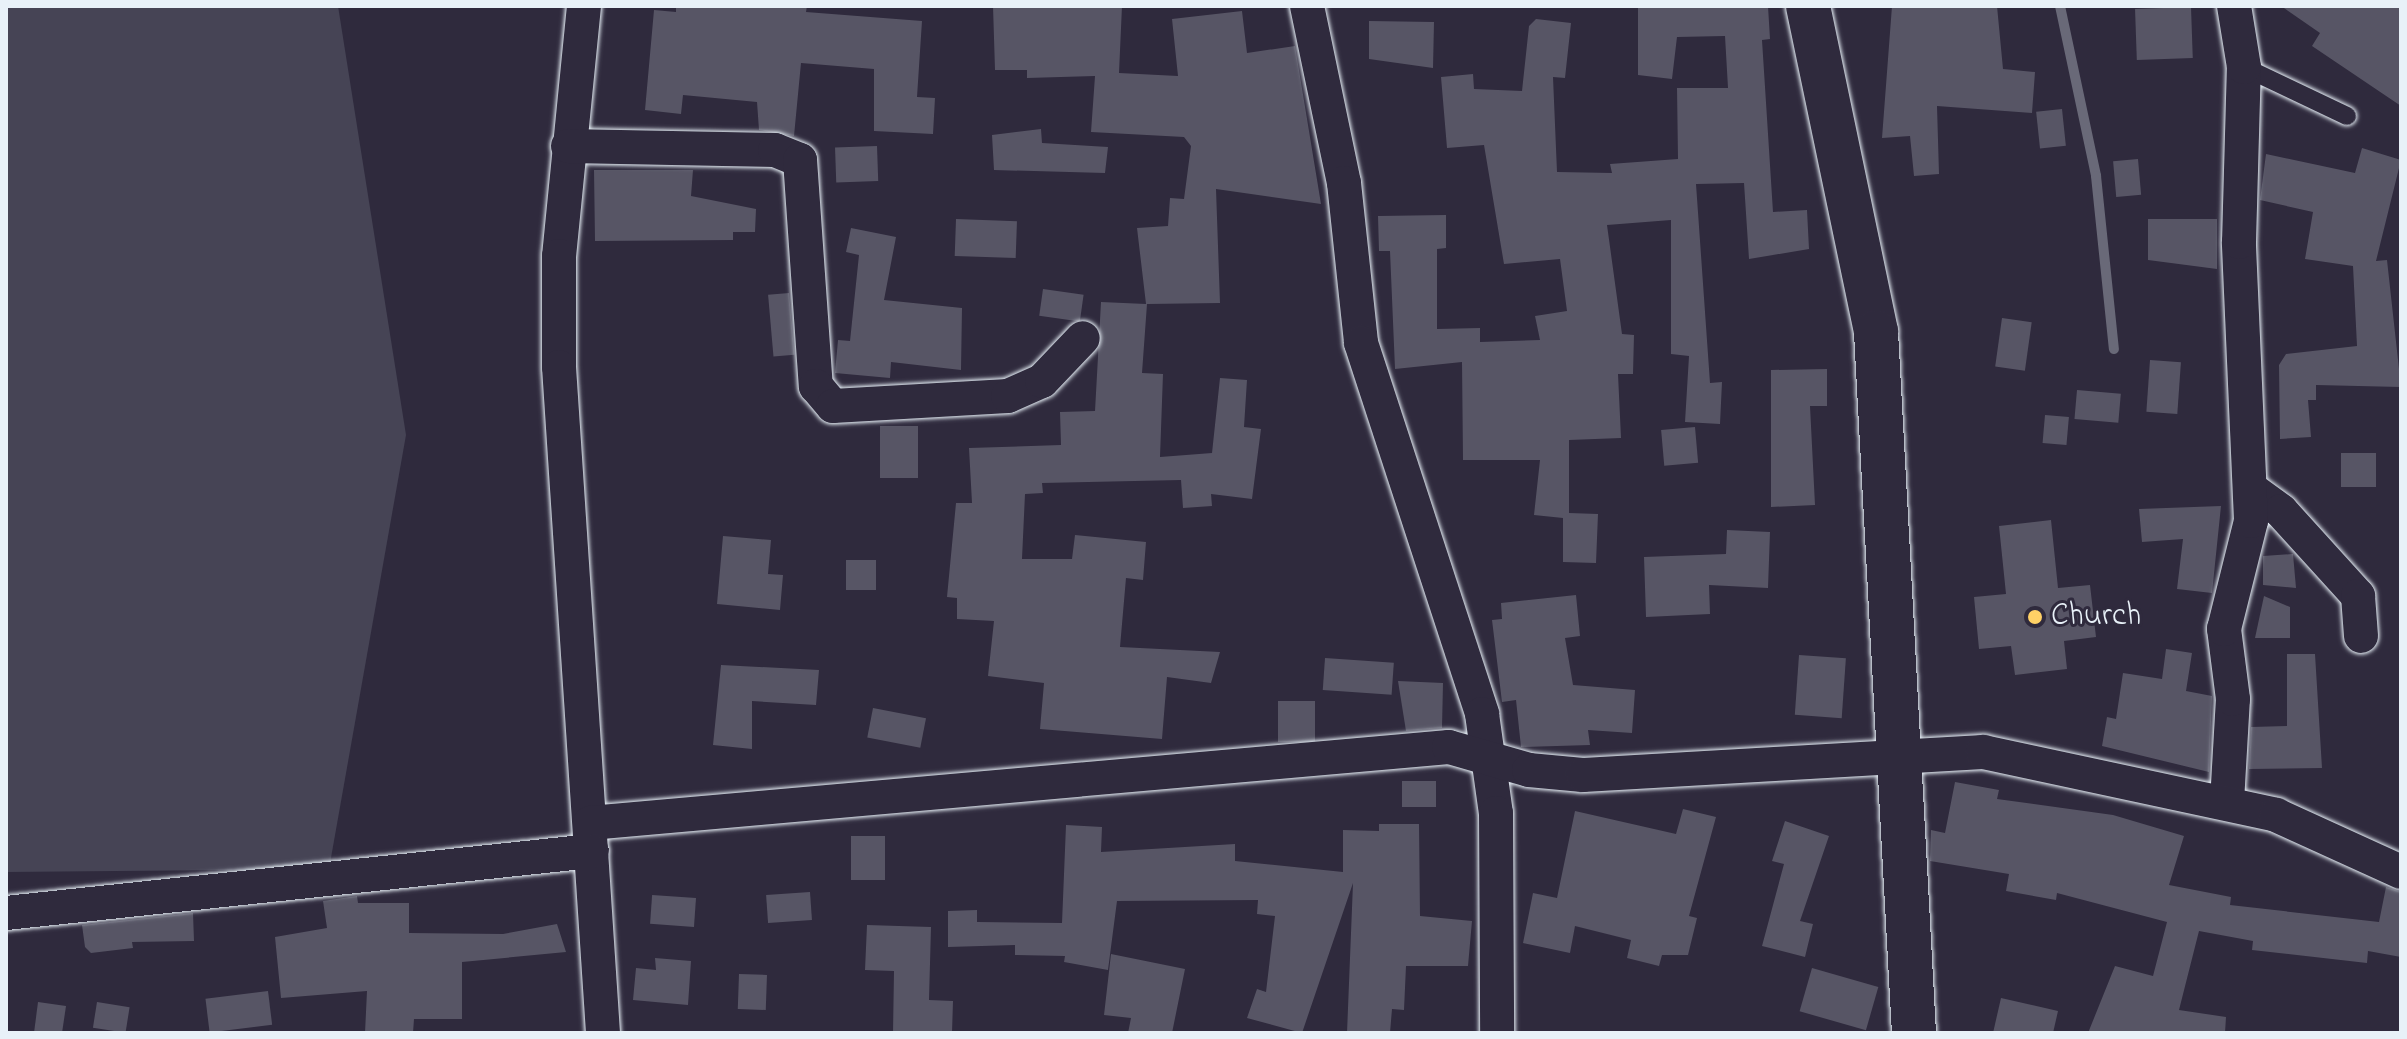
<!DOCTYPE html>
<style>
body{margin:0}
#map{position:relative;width:2407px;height:1039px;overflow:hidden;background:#2f2a3d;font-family:"Indie Flower",sans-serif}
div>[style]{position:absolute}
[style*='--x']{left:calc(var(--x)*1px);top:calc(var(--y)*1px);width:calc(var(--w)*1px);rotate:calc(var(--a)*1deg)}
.green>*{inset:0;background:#464455}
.stream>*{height:10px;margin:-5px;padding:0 5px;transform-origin:5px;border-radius:5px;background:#696978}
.building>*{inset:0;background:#575565;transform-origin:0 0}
.roads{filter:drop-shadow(0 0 2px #e8f1f8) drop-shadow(0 0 2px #e8f1f8)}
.service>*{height:18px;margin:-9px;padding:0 9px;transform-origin:9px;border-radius:9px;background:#2f2a3d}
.minor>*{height:34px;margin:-17px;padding:0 17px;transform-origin:17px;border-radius:17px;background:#2f2a3d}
.tertiary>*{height:44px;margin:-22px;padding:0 22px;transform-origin:22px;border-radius:22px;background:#2f2a3d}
.dots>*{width:22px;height:22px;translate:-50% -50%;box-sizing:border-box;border:4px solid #2f2a3d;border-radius:50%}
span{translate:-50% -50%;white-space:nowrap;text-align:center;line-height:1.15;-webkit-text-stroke:6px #2f2a3d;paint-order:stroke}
.poi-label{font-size:32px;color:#e8f1f8}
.left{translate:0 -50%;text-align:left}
.frame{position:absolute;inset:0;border:8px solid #e8f1f8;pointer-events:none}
</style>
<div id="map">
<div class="green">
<div style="clip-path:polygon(6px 6px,338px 6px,406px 435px,329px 869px,6px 872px)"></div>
</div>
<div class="stream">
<div style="--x:2060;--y:6;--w:174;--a:78"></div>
<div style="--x:2096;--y:176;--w:174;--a:84.1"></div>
</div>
<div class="building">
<div style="clip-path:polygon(676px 6px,807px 6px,806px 12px,922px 21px,917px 97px,935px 98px,933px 134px,874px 131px,874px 69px,801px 63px,794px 136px,759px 130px,757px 102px,683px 95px,681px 114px,645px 110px,654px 10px,676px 12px)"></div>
<div style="clip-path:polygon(993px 6px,1122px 6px,1119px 73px,1178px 76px,1172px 19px,1242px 11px,1247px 53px,1295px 46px,1321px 204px,1216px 189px,1220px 303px,1147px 304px,1142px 373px,1163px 374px,1160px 457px,1212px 453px,1220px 378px,1247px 380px,1244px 427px,1261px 429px,1252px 499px,1211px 494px,1212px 506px,1183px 508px,1181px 480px,1042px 483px,1043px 493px,1025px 494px,1022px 559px,1072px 559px,1075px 535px,1146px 542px,1143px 580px,1126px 578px,1120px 647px,1220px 652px,1211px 683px,1167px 677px,1162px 739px,1040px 729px,1044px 683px,988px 676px,994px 621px,957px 619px,957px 598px,947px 597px,956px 503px,972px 503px,969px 448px,1061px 445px,1060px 412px,1095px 411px,1101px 302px,1146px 304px,1137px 228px,1168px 226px,1170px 198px,1184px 199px,1191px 146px,1184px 137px,1091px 132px,1095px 76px,1027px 78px,1027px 70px,995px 70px)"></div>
<div style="clip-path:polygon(1638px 6px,1768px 6px,1770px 39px,1762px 40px,1773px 212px,1807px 210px,1809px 249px,1749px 259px,1744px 183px,1696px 184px,1710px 383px,1722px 382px,1720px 424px,1685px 422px,1689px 356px,1671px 354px,1671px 220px,1607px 225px,1622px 334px,1634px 335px,1633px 374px,1618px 374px,1621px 438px,1569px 440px,1569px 513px,1598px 514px,1596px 563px,1563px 562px,1563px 518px,1534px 515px,1540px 460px,1463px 460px,1462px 362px,1395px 369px,1390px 251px,1379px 251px,1378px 216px,1446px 215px,1446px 248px,1437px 249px,1437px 329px,1480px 328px,1480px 342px,1540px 340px,1535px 316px,1567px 311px,1560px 259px,1504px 264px,1484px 145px,1447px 148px,1441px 77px,1473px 74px,1474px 89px,1522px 91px,1529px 26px,1536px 19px,1571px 23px,1565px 78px,1553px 77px,1557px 172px,1612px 173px,1610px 164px,1678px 159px,1677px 88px,1728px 88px,1725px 36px,1677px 37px,1672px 79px,1638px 75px)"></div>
<div style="clip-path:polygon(1892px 6px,1997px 6px,2003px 69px,2035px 72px,2032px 113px,1937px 106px,1939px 174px,1914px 176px,1910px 136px,1882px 138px)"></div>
<div style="clip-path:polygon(2281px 6px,2401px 6px,2401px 106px,2312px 46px,2320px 33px)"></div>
<div style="left:2191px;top:7px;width:51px;height:56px;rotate:88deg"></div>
<div style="clip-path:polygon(1369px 21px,1434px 22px,1433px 68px,1369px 59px)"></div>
<div style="left:2062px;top:109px;width:37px;height:26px;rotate:84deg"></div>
<div style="clip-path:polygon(1041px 129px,1042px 143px,1108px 147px,1105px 173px,994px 170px,992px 135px)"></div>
<div style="left:877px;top:146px;width:35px;height:42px;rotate:88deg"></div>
<div style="clip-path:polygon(2362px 148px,2401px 160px,2376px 261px,2387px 260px,2401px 387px,2316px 385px,2316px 400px,2308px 400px,2311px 437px,2280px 439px,2279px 365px,2286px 354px,2357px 346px,2353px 266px,2305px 259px,2313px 212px,2260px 200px,2266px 154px,2355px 173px)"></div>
<div style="left:2138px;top:159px;width:36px;height:25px;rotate:85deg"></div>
<div style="clip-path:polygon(594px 170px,693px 170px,691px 196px,756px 209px,755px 232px,733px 232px,733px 240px,595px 241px)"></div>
<div style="left:956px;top:219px;width:61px;height:37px;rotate:2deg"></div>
<div style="clip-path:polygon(2148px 219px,2217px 219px,2217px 269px,2148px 260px)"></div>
<div style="clip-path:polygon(851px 228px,896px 237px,884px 300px,962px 308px,961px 370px,891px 362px,890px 378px,835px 373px,838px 340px,850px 341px,859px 255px,846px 252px)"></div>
<div style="left:1043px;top:289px;width:41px;height:27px;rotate:8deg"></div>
<div style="left:789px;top:293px;width:62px;height:21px;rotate:85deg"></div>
<div style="left:2002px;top:318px;width:30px;height:49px;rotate:8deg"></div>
<div style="left:2150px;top:360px;width:31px;height:52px;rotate:4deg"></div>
<div style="clip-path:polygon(1827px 369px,1827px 406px,1810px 406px,1815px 505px,1771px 507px,1771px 370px)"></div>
<div style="left:2077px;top:390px;width:44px;height:29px;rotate:5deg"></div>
<div style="left:2045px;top:415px;width:24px;height:28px;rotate:5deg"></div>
<div style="left:880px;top:426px;width:38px;height:52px"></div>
<div style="left:1695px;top:427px;width:36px;height:34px;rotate:85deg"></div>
<div style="left:2341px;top:453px;width:35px;height:34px"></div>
<div style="clip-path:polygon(2221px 506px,2212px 593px,2177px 589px,2183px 539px,2142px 542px,2139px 509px)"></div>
<div style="clip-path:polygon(2051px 520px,2058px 588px,2090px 585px,2096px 637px,2064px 641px,2067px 669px,2015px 675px,2011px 646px,1979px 649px,1974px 597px,2006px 594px,1999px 526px)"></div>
<div style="clip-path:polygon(1727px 530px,1770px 532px,1768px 588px,1709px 585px,1710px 614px,1646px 617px,1644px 557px,1726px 554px)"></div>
<div style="clip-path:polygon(723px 536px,771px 540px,768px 574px,783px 575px,780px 610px,717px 604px)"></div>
<div style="clip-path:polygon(2293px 554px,2296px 588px,2263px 585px,2263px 556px)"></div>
<div style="left:846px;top:560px;width:30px;height:30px"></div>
<div style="clip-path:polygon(1576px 595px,1580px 636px,1565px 638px,1573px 685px,1635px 690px,1632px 733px,1588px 730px,1590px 745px,1521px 747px,1516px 700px,1502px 702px,1492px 620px,1502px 619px,1501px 603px)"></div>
<div style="clip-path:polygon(2264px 596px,2290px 607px,2290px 638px,2255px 638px)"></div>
<div style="clip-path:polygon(2166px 649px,2192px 653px,2186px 691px,2212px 696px,2209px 772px,2102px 746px,2107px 717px,2116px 719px,2123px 673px,2162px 679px)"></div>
<div style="clip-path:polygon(2287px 654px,2315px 654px,2322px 768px,2249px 769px,2251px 727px,2287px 726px)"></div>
<div style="left:1799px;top:655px;width:47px;height:60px;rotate:4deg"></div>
<div style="left:1325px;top:658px;width:69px;height:32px;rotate:4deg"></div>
<div style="clip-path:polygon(721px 665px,819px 670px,816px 705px,752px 701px,752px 749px,713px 745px)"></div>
<div style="clip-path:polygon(1398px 681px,1443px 683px,1442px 728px,1406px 731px)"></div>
<div style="left:1278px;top:701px;width:37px;height:41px"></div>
<div style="left:873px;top:708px;width:54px;height:30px;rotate:11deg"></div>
<div style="left:1402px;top:781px;width:34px;height:26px"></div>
<div style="clip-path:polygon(1955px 782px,1999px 790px,1997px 799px,2113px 815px,2184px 836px,2169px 885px,2231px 897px,2230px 905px,2379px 922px,2386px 887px,2401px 892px,2401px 957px,2368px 951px,2367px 963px,2252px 950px,2253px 941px,2199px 931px,2179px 1010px,2226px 1017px,2225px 1033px,2088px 1033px,2115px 966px,2153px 976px,2167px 922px,2057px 893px,2056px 900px,2006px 891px,2009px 874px,1930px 861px,1931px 830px,1945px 833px)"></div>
<div style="clip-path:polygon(1683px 809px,1716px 817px,1689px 916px,1697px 918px,1688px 955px,1662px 955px,1659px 966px,1627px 958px,1631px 940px,1575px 926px,1570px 953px,1523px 943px,1533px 893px,1557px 898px,1575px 811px,1676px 834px)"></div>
<div style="clip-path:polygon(1785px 821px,1829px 836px,1800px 921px,1813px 924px,1805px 957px,1762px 946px,1784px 864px,1772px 861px)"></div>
<div style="clip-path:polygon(1379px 824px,1419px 824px,1420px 916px,1472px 921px,1468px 966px,1406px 966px,1404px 1010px,1392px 1009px,1390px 1033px,1347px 1033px,1353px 883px,1302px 1033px,1247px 1018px,1257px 989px,1266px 992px,1275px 916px,1257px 914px,1258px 900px,1117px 901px,1108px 970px,1064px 962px,1065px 956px,1015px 955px,1015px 945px,948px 947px,948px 911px,977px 910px,977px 922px,1062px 923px,1066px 825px,1102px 827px,1101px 852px,1235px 844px,1235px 861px,1343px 872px,1343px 830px,1379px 831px)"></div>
<div style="left:851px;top:836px;width:34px;height:44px"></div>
<div style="left:810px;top:892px;width:28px;height:44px;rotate:86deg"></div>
<div style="clip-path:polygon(357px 896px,358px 903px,409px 903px,409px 933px,503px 934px,557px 924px,566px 952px,462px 962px,462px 1019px,414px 1019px,413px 1033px,365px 1033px,367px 991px,281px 998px,275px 937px,327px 928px,323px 901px)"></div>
<div style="left:696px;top:898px;width:29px;height:44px;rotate:94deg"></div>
<div style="clip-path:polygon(193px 913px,194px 941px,132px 942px,133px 948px,91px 953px,85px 947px,82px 925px)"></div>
<div style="clip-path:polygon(867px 925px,931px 927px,929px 1000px,953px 1001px,952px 1033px,893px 1033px,894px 971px,865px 970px)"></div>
<div style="clip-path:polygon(1111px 954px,1185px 969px,1172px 1033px,1128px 1033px,1131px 1018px,1104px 1015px)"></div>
<div style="clip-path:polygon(655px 958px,691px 961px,688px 1005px,633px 1000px,636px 968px,656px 970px)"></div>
<div style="left:1812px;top:968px;width:69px;height:45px;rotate:16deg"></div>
<div style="left:739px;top:974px;width:28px;height:35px;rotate:2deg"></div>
<div style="left:268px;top:991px;width:34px;height:63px;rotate:83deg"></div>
<div style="clip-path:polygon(2001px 998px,2058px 1011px,2053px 1033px,1993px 1033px)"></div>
<div style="clip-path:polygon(38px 1002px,66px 1006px,62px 1033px,34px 1033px)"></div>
<div style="left:97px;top:1002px;width:33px;height:26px;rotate:9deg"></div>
</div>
<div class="roads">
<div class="service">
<div style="--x:2244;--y:67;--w:114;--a:25.4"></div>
</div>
<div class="minor">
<div style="--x:584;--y:6;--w:251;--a:95.7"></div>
<div style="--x:559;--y:256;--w:111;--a:90"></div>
<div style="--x:559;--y:367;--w:667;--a:86.22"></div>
<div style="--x:1307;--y:6;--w:181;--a:78.2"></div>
<div style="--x:1344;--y:183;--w:161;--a:83.9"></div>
<div style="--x:1361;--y:343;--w:390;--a:71.9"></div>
<div style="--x:1482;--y:714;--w:100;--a:82"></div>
<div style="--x:1496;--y:813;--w:220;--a:89.7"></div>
<div style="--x:568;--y:146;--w:207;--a:1.1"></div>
<div style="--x:775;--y:150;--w:27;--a:22"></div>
<div style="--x:800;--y:160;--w:227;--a:86"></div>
<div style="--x:816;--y:386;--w:26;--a:50"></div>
<div style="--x:833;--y:406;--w:175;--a:-3.3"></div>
<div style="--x:1008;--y:396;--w:37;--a:-24"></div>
<div style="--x:1042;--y:381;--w:59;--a:-46.4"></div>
<div style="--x:2251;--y:489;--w:37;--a:36"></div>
<div style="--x:2281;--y:511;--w:115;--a:47.8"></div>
<div style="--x:2358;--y:596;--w:40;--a:85.7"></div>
<div style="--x:2227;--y:802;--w:103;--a:-86.7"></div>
<div style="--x:2233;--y:699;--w:71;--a:-97.3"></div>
<div style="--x:2224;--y:629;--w:111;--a:-76"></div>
<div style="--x:2251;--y:521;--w:279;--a:-92.5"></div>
<div style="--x:2239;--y:242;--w:175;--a:-88.4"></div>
<div style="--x:2244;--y:67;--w:62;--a:-99.3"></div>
<div style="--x:590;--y:823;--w:862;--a:-5.06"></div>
<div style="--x:1449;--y:747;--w:83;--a:16"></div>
<div style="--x:1529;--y:770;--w:54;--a:5.3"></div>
<div style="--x:1583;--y:775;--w:401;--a:-3.3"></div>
<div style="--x:1983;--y:752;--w:300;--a:12.1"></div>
<div style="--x:2276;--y:815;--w:137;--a:24.5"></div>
<div style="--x:6;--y:913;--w:589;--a:-6.04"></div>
</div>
<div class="tertiary">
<div style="--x:1808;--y:6;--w:333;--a:78.2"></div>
<div style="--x:1876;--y:332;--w:702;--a:86.9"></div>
</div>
</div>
<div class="dots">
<div style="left:2035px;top:617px;background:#ffd166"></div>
</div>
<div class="poi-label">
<span class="left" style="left:2051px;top:617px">Church</span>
</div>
<div class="frame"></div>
</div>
